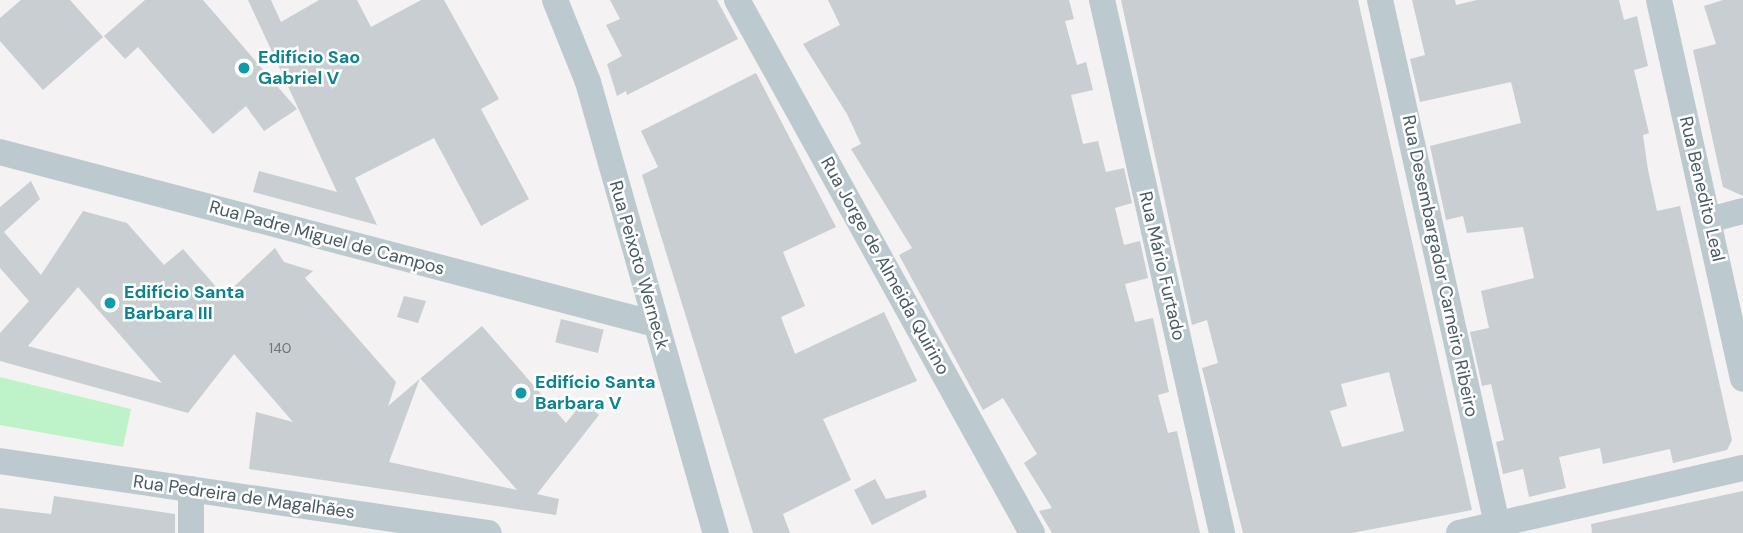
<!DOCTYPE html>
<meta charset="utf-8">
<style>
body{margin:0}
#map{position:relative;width:1743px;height:533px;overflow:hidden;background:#f4f2f2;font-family:"DM Sans",sans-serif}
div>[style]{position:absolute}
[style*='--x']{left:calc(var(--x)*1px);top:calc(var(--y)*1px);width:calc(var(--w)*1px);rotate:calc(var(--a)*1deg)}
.green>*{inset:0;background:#bef3c9}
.building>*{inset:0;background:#c8ced2;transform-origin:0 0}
.minor>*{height:26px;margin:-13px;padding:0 13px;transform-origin:13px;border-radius:13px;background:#bccacf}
.dots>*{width:19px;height:19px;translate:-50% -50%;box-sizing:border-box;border:4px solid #fff;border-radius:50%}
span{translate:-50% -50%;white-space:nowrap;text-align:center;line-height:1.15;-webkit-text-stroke:5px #fff;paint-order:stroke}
.number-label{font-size:14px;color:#68777d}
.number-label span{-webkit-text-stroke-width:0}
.culture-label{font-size:18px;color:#0d838f;font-weight:700}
.left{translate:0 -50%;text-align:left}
.street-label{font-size:18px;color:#485a61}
</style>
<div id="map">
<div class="green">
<div style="clip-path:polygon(0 377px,131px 409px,123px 447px,0 425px)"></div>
</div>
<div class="building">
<div style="clip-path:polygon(21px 0,70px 0,103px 37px,43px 90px,0 41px,0 18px)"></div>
<div style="clip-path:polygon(145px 0,203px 0,297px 109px,264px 131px,246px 106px,213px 134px,138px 47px,125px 59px,104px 36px)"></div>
<div style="clip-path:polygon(248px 0,271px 0,281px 22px,319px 0,357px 0,371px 27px,421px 0,444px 0,499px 99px,481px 109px,529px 199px,481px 226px,434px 138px,355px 178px,377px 225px,253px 192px,259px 171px,337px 192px)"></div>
<div style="clip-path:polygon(610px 0,717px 0,738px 39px,627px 95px,626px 91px,617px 96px,607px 64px,622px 56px,606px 25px,620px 19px)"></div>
<div style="clip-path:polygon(828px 0,1069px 0,1074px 19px,1065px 21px,1077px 65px,1086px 62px,1093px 90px,1071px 95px,1083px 144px,1098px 141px,1106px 172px,1124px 168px,1132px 203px,1115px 208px,1124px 245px,1140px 241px,1148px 278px,1125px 284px,1135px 322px,1153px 318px,1169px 392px,1158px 395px,1168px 433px,1177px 431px,1200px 533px,1052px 533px,1039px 511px,1052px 508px,1024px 463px,1037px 454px,1003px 398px,983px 410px,899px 255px,912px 248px,851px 149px,861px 144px,847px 114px,803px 44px,840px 25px)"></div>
<div style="clip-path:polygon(evenodd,1121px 0,1358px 0,1472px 510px,1352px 533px,1243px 533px,1202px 368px,1218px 363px,1207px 320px,1192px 325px,1121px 0,1389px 372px,1404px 431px,1342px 447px,1330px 411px,1347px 406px,1341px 384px,1389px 372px)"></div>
<div style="clip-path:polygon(1412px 0,1455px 0,1456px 5px,1477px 0,1619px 0,1624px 20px,1637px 16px,1648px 66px,1634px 70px,1649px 133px,1643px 135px,1648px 170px,1657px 211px,1680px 206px,1732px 440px,1727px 450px,1673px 463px,1670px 449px,1603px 464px,1600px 448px,1559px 457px,1566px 488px,1529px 497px,1523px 469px,1503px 474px,1496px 442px,1504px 440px,1491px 384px,1482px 386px,1470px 332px,1489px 328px,1481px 291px,1534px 278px,1523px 227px,1467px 233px,1463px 216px,1446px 220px,1430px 146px,1521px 123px,1511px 82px,1420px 102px,1410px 59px,1425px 55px)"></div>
<div style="clip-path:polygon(1723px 0,1743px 0,1743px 196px,1723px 187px,1693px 50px,1716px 44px,1704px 6px)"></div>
<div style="clip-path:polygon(756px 73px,836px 227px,783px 252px,805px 306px,781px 317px,795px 354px,884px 312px,917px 381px,823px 419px,851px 480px,783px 514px,790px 533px,753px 533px,642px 175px,658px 167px,641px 131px)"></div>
<div style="clip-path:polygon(evenodd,31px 181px,40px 199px,4px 232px,41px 275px,83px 211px,127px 223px,164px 265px,183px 249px,224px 296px,275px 248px,284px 262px,313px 271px,305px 278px,396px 382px,388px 406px,482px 326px,566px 423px,583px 402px,599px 415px,537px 494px,559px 499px,556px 515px,249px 469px,256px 412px,293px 422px,234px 354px,188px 413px,0 361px,0 333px,29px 301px,0 268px,0 207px,31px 181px,78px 287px,162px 383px,28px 346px,78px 287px,31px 181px,420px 378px,517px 490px,389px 462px,420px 378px)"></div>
<div style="clip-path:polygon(404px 296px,426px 301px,418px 323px,397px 317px)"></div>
<div style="left:561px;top:319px;width:44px;height:24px;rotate:14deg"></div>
<div style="clip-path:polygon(875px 479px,886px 499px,925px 490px,927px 497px,872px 525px,854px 490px)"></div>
<div style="clip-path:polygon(1743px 491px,1743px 533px,1592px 533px,1591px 524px)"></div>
<div style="clip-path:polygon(54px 496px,175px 514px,175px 533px,0 533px,0 508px,51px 514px)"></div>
</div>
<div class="minor">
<div style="--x:555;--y:0;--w:88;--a:68.1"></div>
<div style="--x:588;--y:82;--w:469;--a:74.2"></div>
<div style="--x:737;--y:0;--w:609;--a:61.04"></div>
<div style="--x:1102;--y:0;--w:546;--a:77.31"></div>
<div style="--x:1380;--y:0;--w:546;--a:77.41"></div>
<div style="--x:1659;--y:0;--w:388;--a:77.5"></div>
<div style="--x:0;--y:152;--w:677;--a:14.71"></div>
<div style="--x:1709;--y:220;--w:35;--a:-15"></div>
<div style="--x:0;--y:461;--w:494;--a:8.4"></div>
<div style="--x:191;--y:489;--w:44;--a:90"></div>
<div style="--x:1459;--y:533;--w:291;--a:-12.9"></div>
</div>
<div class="dots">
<div style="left:244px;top:68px;background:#0f9aa8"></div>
<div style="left:110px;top:303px;background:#0f9aa8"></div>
<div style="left:521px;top:393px;background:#0f9aa8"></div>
</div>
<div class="number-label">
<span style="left:280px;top:348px">140</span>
</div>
<div class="culture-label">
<span class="left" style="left:258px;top:68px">Edifício Sao<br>Gabriel V</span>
<span class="left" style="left:124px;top:303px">Edifício Santa<br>Barbara III</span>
<span class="left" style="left:535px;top:393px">Edifício Santa<br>Barbara V</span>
</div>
<div class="street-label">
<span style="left:1702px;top:189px;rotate:77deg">Rua Benedito Leal</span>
<span style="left:327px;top:238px;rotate:15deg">Rua Padre Miguel de Campos</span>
<span style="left:639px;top:265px;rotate:74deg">Rua Peixoto Werneck</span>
<span style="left:885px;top:266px;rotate:61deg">Rua Jorge de Almeida Quirino</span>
<span style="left:1162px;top:266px;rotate:77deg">Rua Mário Furtado</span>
<span style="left:1440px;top:266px;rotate:78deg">Rua Desembargador Carneiro Ribeiro</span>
<span style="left:244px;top:497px;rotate:8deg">Rua Pedreira de Magalhães</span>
</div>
</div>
